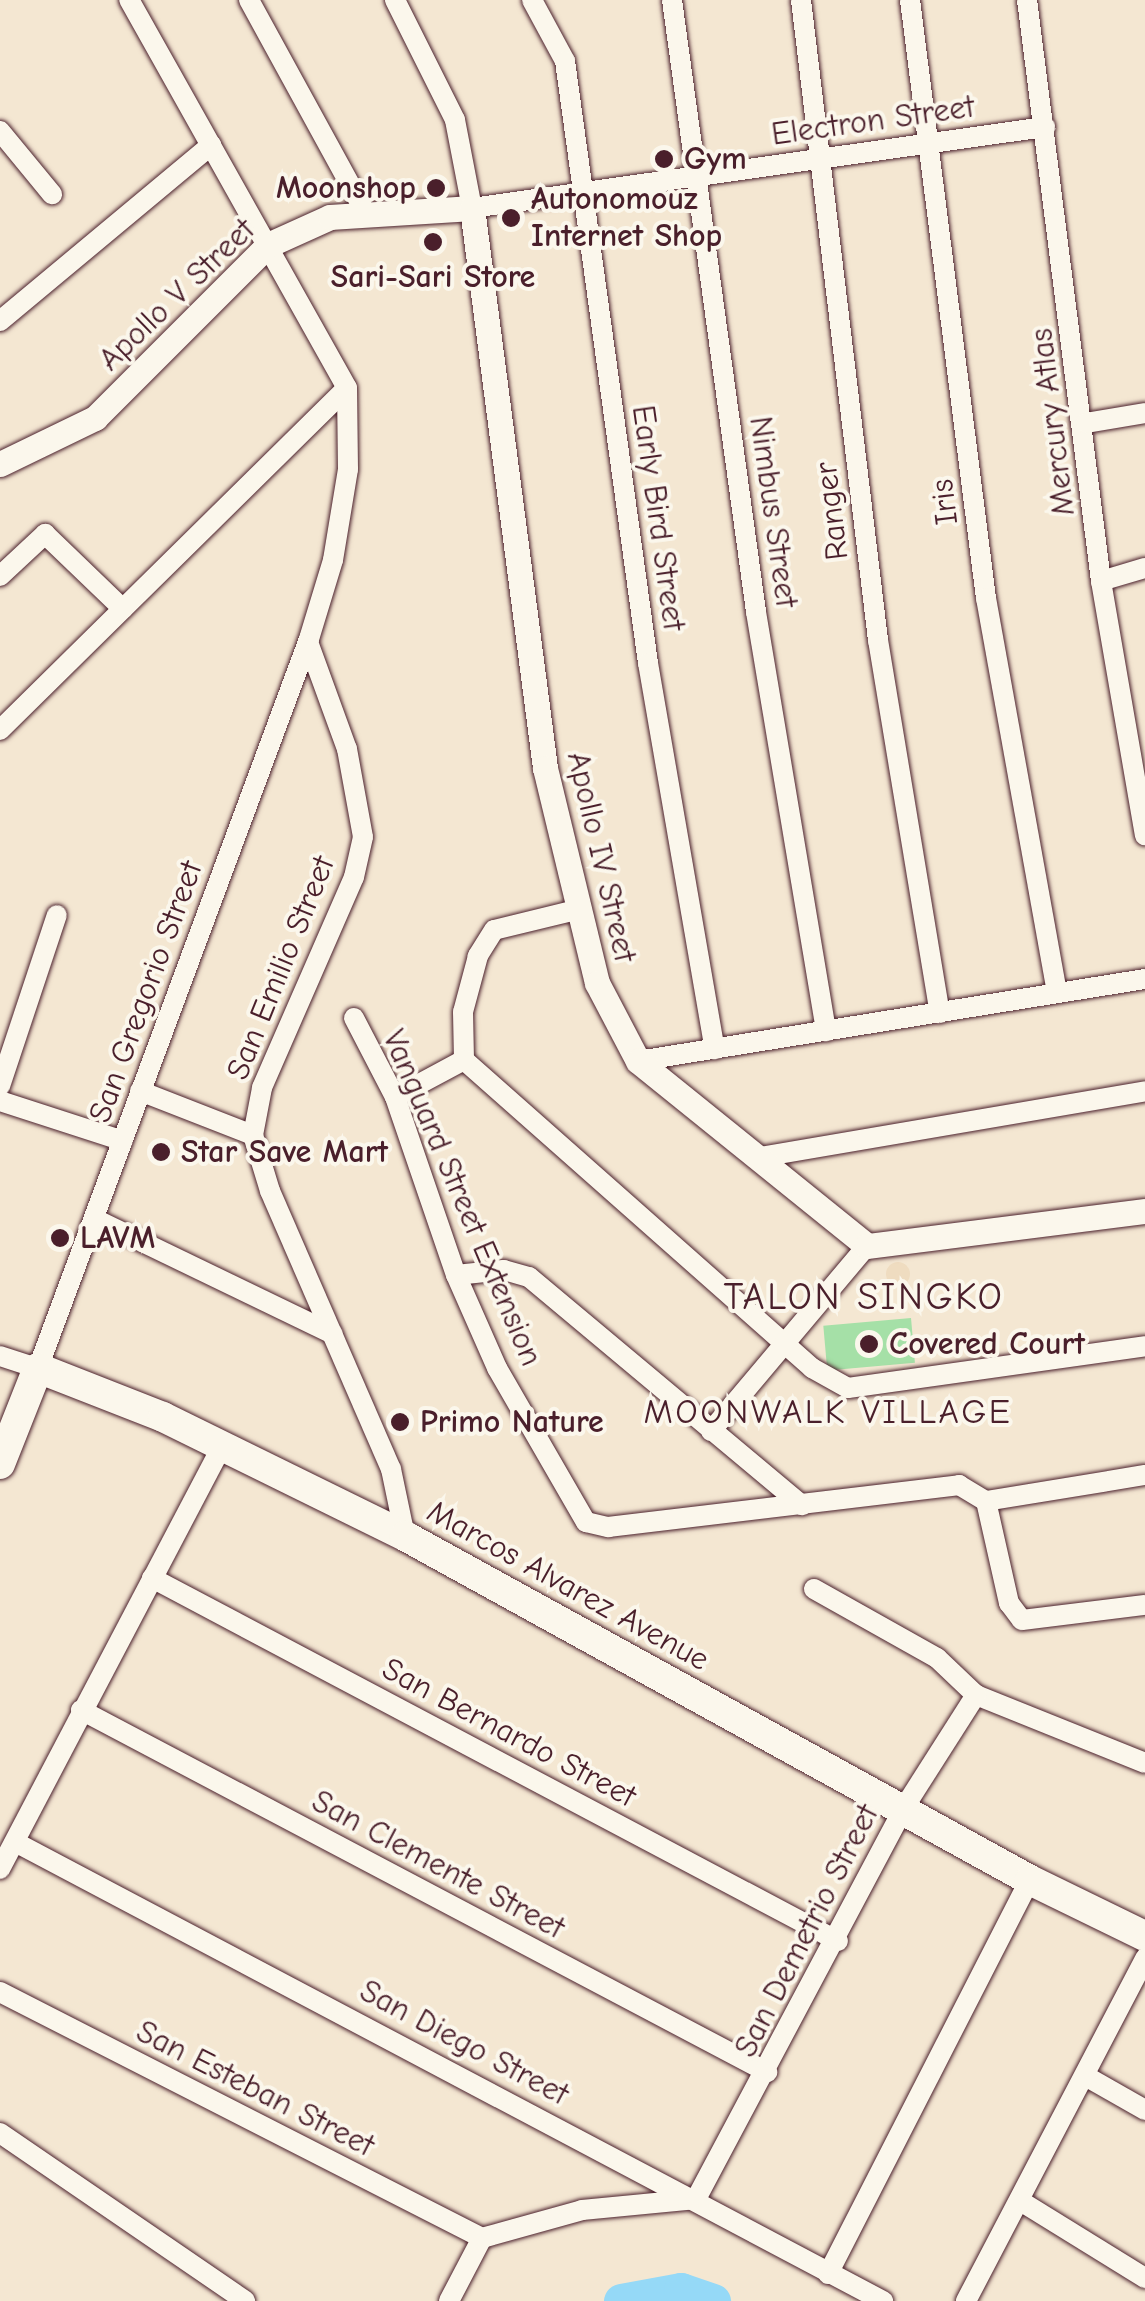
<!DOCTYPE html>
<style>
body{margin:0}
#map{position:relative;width:1145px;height:2301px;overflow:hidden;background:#f4e7d2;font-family:"Comic Neue",sans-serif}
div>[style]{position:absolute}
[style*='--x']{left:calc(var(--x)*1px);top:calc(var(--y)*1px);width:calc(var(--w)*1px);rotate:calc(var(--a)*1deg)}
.built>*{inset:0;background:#efdcc0}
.round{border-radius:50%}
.green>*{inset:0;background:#a5e0a7;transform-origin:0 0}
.river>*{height:35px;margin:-17.5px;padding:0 17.5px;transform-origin:17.5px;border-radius:17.5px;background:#95d9f7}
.roads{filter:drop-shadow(0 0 2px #4a1f2b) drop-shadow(0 0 2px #4a1f2b)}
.minor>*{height:20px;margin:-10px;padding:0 10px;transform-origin:10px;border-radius:10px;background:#fbf7ec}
.tertiary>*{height:25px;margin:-12.5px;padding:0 12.5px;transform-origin:12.5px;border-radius:12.5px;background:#fbf7ec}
.secondary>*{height:30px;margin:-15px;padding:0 15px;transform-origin:15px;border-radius:15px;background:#fbf7ec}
.dots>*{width:28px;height:28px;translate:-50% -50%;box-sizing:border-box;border:5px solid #fbf7ec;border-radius:50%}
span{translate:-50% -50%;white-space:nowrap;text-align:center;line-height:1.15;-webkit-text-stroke:8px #fbf7ec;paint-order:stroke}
.street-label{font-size:32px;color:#4a1f2b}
.poi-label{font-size:32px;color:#4a1f2b;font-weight:700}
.left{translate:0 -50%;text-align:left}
.right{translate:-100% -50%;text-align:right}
.neighbourhood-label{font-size:35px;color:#4a1f2b;letter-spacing:2.5px}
.quarter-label{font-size:38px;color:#4a1f2b;letter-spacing:2.5px}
</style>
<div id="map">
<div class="built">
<div class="round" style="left:886px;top:1262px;width:24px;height:24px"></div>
</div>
<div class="green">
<div style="left:911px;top:1318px;width:45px;height:88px;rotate:85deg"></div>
</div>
<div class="river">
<div style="--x:621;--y:2301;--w:61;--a:-10.4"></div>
<div style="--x:681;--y:2290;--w:34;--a:19"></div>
</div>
<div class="roads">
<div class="minor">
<div style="--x:249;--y:0;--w:242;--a:61.3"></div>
<div style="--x:395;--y:0;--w:134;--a:63.4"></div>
<div style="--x:455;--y:120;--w:90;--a:79.1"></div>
<div style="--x:472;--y:208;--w:579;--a:-8.05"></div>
<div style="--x:532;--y:0;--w:69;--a:61.6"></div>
<div style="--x:565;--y:61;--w:608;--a:82.15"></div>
<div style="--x:648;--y:663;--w:392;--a:80.2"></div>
<div style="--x:672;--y:0;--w:618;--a:82.18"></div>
<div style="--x:756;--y:612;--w:425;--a:80.5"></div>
<div style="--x:801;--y:0;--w:645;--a:83.14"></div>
<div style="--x:878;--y:640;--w:378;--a:80.6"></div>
<div style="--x:910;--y:0;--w:603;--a:82.76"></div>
<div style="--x:986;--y:598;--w:401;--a:79.8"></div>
<div style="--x:1027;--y:0;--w:586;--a:82.74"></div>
<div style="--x:1101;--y:581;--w:258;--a:80.2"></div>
<div style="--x:0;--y:131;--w:82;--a:50.5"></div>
<div style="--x:0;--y:321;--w:275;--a:-39.8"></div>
<div style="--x:1086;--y:423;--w:60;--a:-9.6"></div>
<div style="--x:0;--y:576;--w:62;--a:-43"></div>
<div style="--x:45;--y:534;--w:108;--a:43.9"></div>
<div style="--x:1101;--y:581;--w:46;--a:-16.5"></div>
<div style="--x:308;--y:642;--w:114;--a:70"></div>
<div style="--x:347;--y:749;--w:89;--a:79.7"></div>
<div style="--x:363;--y:837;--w:41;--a:102.7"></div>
<div style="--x:354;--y:877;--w:230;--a:113.6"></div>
<div style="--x:262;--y:1088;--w:48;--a:100.8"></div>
<div style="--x:253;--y:1135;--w:59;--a:73.1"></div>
<div style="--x:270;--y:1191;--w:303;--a:66.5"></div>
<div style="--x:391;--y:1469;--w:68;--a:78.2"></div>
<div style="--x:0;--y:730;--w:487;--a:-44.6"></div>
<div style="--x:576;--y:910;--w:84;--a:166.3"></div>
<div style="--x:494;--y:930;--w:31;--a:122"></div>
<div style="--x:478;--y:956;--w:58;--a:105"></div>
<div style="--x:463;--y:1012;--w:48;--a:88.8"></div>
<div style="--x:464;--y:1060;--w:465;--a:41.5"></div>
<div style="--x:812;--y:1368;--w:41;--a:29.1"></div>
<div style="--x:848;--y:1388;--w:300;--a:-8"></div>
<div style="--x:354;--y:1018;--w:89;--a:62.6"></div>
<div style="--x:395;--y:1097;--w:188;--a:71.1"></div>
<div style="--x:456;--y:1275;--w:102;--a:66.2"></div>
<div style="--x:497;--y:1368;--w:178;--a:60"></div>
<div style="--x:586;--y:1522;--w:23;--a:13"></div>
<div style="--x:608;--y:1527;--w:354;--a:-6.8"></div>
<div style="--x:959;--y:1485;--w:31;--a:31"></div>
<div style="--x:986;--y:1501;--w:161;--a:-9.3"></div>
<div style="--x:638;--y:1061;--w:514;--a:-9.19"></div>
<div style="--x:0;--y:1086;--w:180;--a:-71.6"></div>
<div style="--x:140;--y:1091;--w:121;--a:21.3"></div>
<div style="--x:395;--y:1097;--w:78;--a:-28.2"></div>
<div style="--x:0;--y:1101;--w:129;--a:18"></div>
<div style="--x:755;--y:1158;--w:396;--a:-9.7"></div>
<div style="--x:95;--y:1219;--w:264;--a:25.8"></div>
<div style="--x:456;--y:1275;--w:48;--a:-5.9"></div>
<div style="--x:504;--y:1270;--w:26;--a:16"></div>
<div style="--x:529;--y:1277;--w:356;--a:39.9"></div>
<div style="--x:0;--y:1356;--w:40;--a:18"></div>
<div style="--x:38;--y:1368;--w:778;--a:-69.61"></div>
<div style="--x:309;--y:639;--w:83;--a:-73.1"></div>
<div style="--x:333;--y:560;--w:92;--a:-80.6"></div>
<div style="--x:348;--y:469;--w:81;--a:-90.7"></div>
<div style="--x:347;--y:388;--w:445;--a:-119.3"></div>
<div style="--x:711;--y:1431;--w:242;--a:-49.9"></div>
<div style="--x:986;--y:1501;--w:105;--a:77.3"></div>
<div style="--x:1009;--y:1603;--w:21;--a:53"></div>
<div style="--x:1022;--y:1620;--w:124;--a:-7"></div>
<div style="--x:152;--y:1578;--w:776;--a:27.89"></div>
<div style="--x:814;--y:1589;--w:141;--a:29.3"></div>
<div style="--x:937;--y:1658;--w:54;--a:43.5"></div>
<div style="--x:976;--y:1695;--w:182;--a:21.9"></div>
<div style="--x:81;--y:1710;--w:776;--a:27.82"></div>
<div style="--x:15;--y:1842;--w:982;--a:27.87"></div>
<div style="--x:0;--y:1869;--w:478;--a:-62.3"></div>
<div style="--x:0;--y:1992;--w:541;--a:27.04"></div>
<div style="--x:1087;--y:2077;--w:67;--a:29.6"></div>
<div style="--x:0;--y:2133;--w:297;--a:34.4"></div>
<div style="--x:1022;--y:2202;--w:145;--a:31.7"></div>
<div style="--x:828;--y:2274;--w:443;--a:-62.9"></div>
<div style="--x:449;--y:2301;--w:71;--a:-62.4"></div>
<div style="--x:482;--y:2238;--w:104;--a:-15.6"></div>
<div style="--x:582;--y:2210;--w:115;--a:-5.5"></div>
<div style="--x:696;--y:2199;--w:439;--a:-62"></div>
<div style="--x:902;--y:1811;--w:138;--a:-57.5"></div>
<div style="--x:966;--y:2301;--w:387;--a:-62.4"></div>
</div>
<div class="tertiary">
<div style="--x:0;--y:464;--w:106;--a:-25.8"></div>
<div style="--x:95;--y:418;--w:245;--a:-45"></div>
<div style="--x:268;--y:245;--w:68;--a:-24.3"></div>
<div style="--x:330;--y:217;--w:142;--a:-3.6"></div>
<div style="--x:472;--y:208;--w:565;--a:82.57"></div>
<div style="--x:545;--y:768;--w:221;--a:76.4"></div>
<div style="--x:597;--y:983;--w:88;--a:62.3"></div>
<div style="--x:638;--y:1061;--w:294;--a:38.9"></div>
<div style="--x:867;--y:1246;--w:280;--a:-7.2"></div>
</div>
<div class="secondary">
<div style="--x:0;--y:1464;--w:103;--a:-68.4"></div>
<div style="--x:38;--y:1368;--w:134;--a:21.4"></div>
<div style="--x:163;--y:1417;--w:270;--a:26.2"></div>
<div style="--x:405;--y:1536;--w:713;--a:28.83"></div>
<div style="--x:1030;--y:1880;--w:128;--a:26"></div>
</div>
</div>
<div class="dots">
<div style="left:664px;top:159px;background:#4a1f2b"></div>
<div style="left:436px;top:188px;background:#4a1f2b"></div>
<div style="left:511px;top:218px;background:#4a1f2b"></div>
<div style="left:433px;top:242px;background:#4a1f2b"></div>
<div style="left:161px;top:1152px;background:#4a1f2b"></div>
<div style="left:60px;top:1238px;background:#4a1f2b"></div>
<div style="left:869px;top:1344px;background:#4a1f2b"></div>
<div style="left:400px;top:1422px;background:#4a1f2b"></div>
</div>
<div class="street-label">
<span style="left:873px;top:121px;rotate:-8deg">Electron Street</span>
<span style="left:177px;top:295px;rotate:-44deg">Apollo V Street</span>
<span style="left:1053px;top:422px;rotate:-97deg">Mercury Atlas</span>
<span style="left:945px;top:502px;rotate:-97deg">Iris</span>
<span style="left:832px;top:511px;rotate:-97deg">Ranger</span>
<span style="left:773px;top:512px;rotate:82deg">Nimbus Street</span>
<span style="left:658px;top:518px;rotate:82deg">Early Bird Street</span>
<span style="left:601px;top:857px;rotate:77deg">Apollo IV Street</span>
<span style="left:281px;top:968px;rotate:-68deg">San Emilio Street</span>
<span style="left:146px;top:992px;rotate:-70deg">San Gregorio Street</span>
<span style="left:462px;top:1198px;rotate:67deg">Vanguard Street Extension</span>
<span style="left:568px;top:1586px;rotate:29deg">Marcos Alvarez Avenue</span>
<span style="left:509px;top:1733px;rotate:28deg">San Bernardo Street</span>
<span style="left:438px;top:1865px;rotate:28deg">San Clemente Street</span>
<span style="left:807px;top:1931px;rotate:-63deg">San Demetrio Street</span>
<span style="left:464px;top:2043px;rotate:28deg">San Diego Street</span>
<span style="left:255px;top:2089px;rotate:27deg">San Esteban Street</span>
</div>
<div class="poi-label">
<span class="left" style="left:684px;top:159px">Gym</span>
<span class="right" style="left:416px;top:188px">Moonshop</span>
<span class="left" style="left:531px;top:218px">Autonomouz<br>Internet Shop</span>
<span style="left:433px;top:277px">Sari-Sari Store</span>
<span class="left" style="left:181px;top:1152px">Star Save Mart</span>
<span class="left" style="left:80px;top:1238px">LAVM</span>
<span class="left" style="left:889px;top:1344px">Covered Court</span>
<span class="left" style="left:420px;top:1422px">Primo Nature</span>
</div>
<div class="neighbourhood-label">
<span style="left:828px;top:1412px">MOONWALK VILLAGE</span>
</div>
<div class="quarter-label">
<span style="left:864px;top:1298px">TALON SINGKO</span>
</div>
</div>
